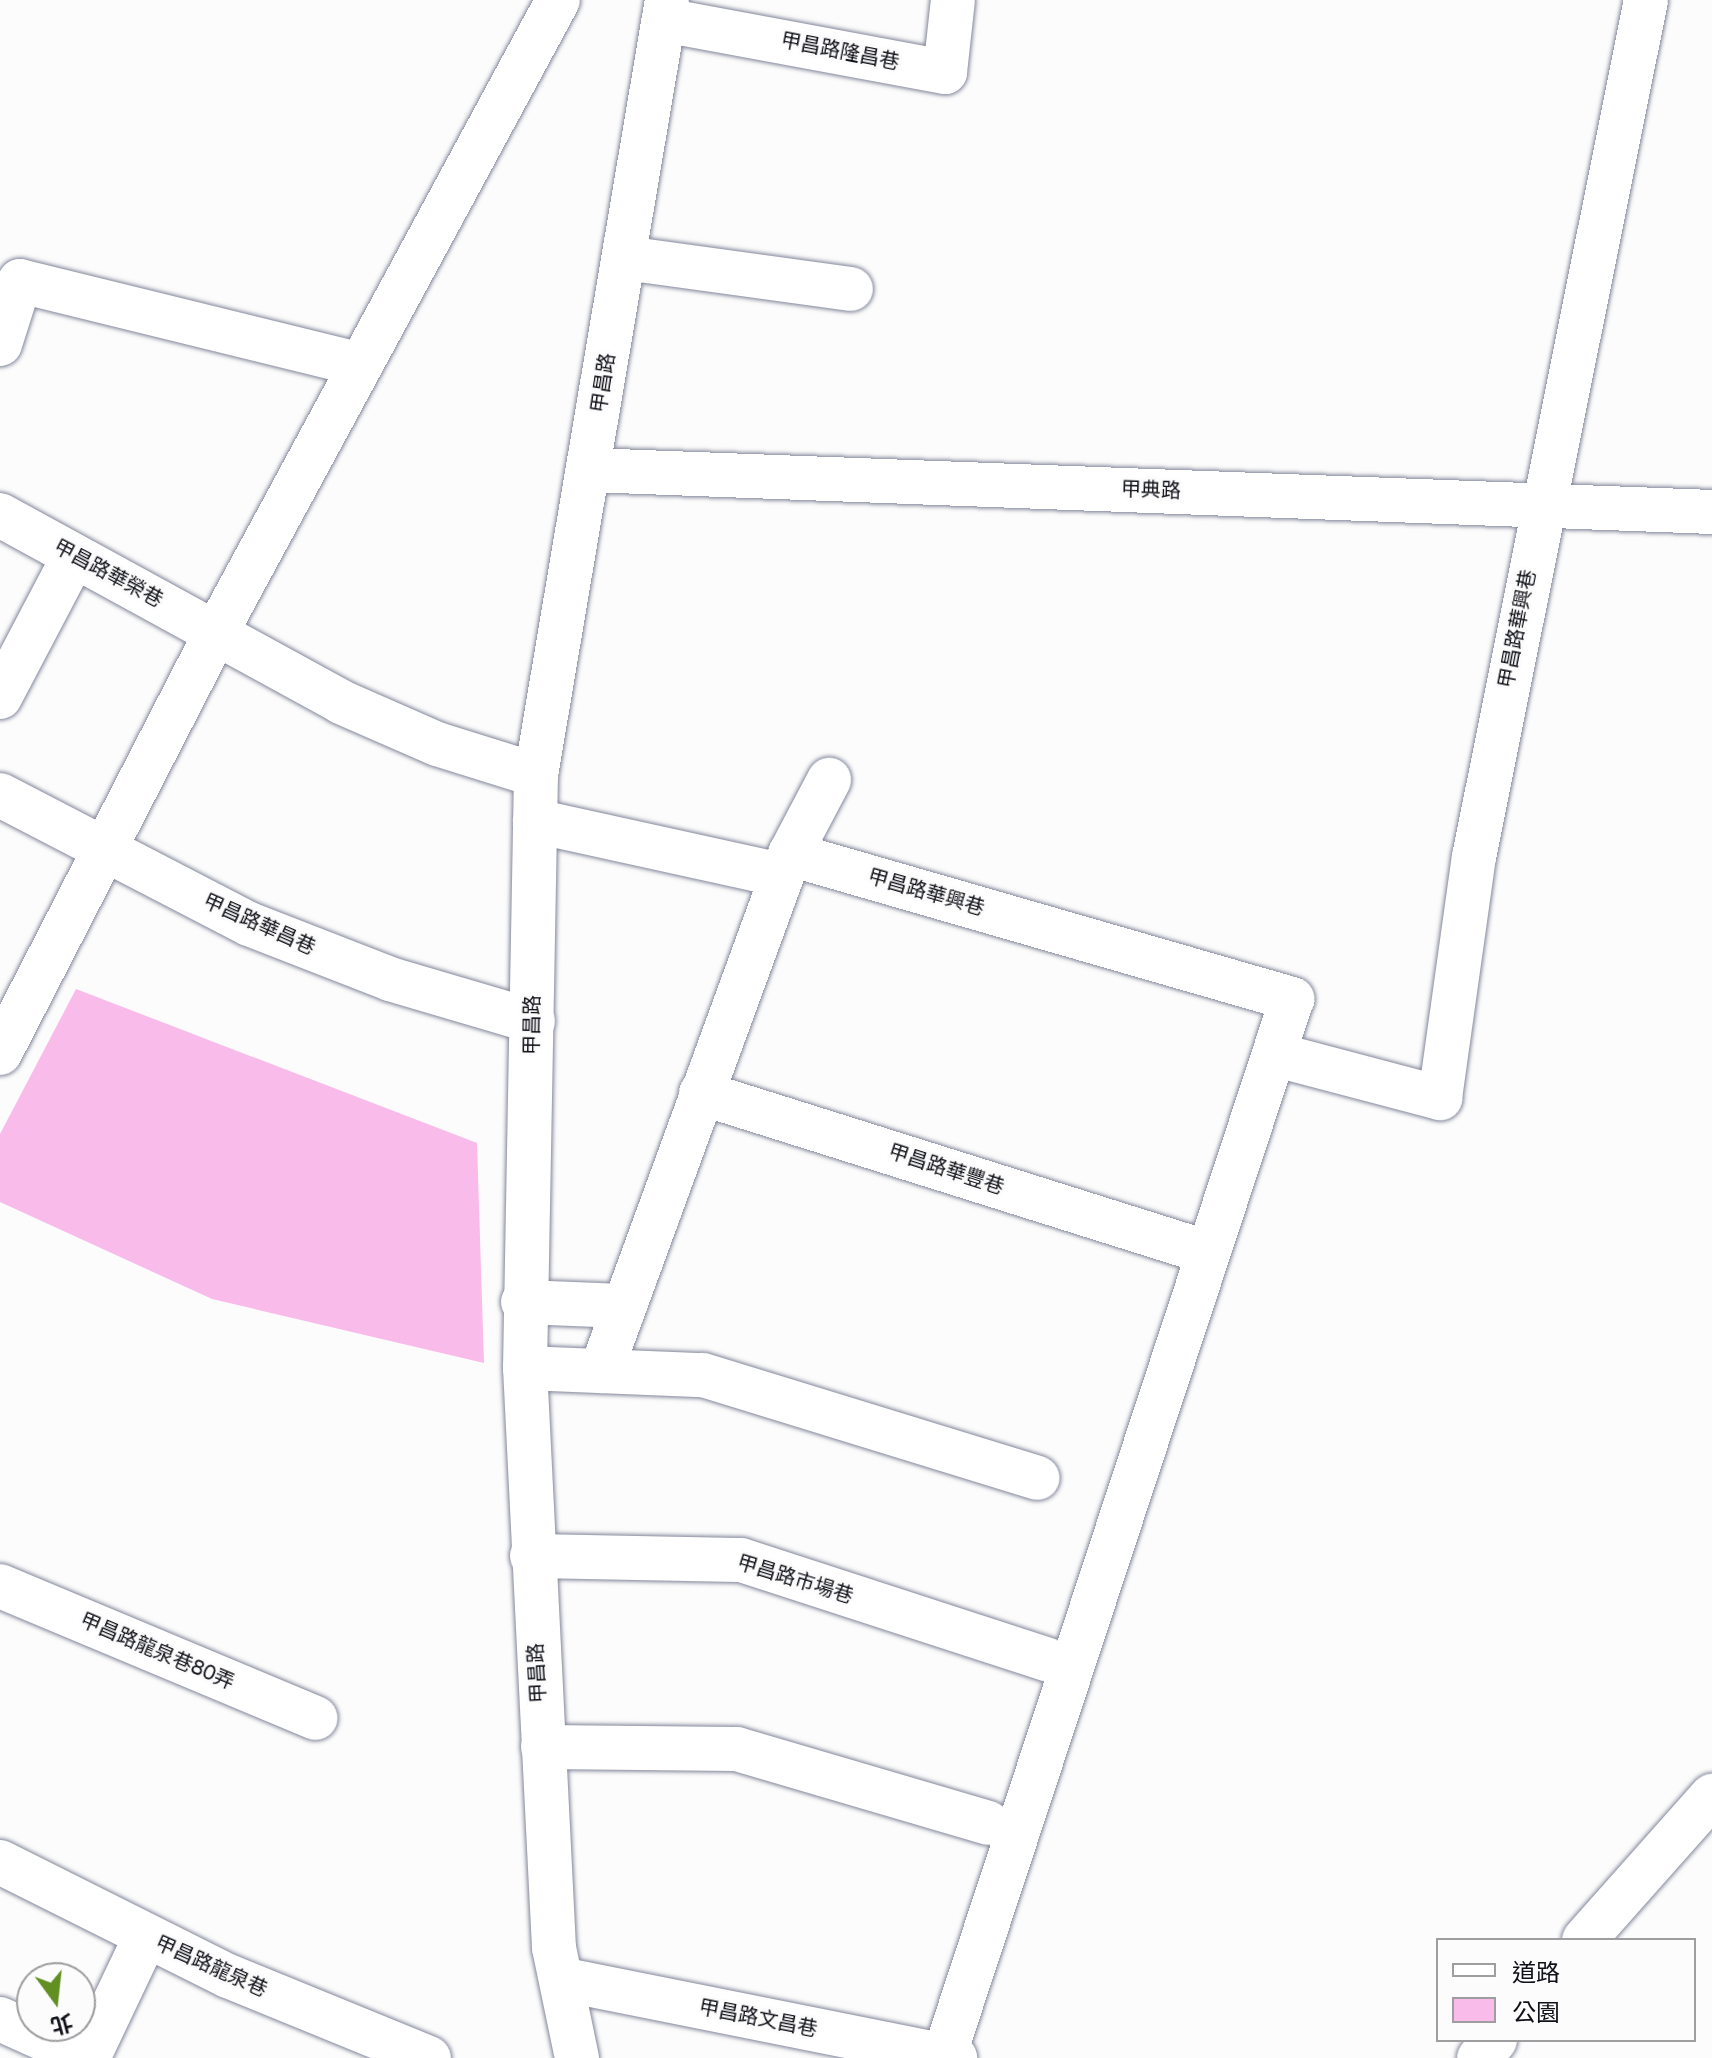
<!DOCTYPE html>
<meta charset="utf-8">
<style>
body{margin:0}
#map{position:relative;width:1712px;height:2058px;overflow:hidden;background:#fcfcfc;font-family:"Varela Round","Noto Sans TC",sans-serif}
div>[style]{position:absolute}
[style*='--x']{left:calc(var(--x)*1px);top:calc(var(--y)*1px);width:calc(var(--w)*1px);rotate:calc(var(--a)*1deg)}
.green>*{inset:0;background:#f9bcea}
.roads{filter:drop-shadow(0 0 2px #83879b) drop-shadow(0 0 2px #83879b)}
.minor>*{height:44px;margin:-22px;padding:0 22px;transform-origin:22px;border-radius:22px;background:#fff}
span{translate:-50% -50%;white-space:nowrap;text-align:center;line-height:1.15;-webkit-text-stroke:6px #fcfcfc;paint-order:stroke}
.street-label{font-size:20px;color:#101118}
.legend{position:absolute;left:1436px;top:1938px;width:260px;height:104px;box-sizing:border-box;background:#fcfcfc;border:2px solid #9e9ea1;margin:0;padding:10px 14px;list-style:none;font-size:24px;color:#101118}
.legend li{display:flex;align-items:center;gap:16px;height:40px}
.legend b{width:40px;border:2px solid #9e9ea1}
.north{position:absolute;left:16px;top:1962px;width:80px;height:80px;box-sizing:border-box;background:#fcfcfc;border:2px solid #9e9ea1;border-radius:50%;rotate:165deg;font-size:22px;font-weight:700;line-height:32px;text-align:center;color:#101118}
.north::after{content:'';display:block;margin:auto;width:28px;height:36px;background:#628f22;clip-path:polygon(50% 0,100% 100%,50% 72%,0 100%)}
</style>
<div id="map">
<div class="green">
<div style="clip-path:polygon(76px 989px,477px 1143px,484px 1363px,212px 1299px,0 1202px,0 1134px)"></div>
</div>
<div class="roads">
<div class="minor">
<div style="--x:664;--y:20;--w:286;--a:10.5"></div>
<div style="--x:945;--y:72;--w:72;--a:-83.7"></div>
<div style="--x:625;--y:258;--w:228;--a:7.8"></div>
<div style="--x:0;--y:344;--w:66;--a:-72.4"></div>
<div style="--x:20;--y:281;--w:349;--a:13.8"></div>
<div style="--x:589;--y:470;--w:1124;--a:2.14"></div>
<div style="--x:0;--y:515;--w:389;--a:28.7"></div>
<div style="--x:341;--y:702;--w:105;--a:23.6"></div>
<div style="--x:437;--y:744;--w:104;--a:17.4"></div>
<div style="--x:0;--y:697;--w:159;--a:-62.3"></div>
<div style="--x:0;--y:795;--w:280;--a:27.4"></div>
<div style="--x:249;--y:924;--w:151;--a:21.3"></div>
<div style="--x:390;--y:979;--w:149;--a:16.4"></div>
<div style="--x:535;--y:821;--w:252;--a:12.4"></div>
<div style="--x:790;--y:854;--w:523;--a:16.11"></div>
<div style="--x:1292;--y:999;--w:1113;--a:108.22"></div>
<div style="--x:0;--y:1053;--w:475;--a:-62.8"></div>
<div style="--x:217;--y:631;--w:717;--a:-61.61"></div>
<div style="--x:1277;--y:1055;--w:169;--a:14.8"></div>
<div style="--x:1440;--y:1098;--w:243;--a:-82"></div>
<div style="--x:1474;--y:857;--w:874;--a:-78.65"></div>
<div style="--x:701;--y:1093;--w:513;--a:17.48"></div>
<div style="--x:523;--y:1302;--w:100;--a:2.3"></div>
<div style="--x:525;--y:1368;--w:178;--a:2.3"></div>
<div style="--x:703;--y:1375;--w:350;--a:17.1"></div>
<div style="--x:601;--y:1371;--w:550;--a:-69.92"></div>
<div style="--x:790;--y:854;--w:84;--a:-62.2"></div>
<div style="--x:532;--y:1556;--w:209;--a:1.1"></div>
<div style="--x:741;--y:1560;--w:323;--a:18"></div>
<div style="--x:0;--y:1586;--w:342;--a:22.7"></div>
<div style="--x:543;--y:1747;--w:194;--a:0.6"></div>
<div style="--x:737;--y:1749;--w:262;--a:16.4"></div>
<div style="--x:0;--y:1862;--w:255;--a:26.6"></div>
<div style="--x:228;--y:1976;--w:217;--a:22.2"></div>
<div style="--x:1584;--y:1940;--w:193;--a:-48.4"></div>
<div style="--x:561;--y:1979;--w:402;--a:11.3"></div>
<div style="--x:0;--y:2019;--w:94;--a:24.4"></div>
<div style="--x:88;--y:2058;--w:133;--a:-64.6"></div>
<div style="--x:577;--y:2058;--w:112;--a:-101.8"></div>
<div style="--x:554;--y:1948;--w:581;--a:-92.86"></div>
<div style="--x:525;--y:1368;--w:593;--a:-88.94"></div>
<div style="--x:536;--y:775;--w:786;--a:-80.41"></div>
<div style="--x:1479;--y:2058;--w:24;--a:-48"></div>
</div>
</div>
<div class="street-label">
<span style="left:840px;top:52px;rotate:11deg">甲昌路隆昌巷</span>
<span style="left:604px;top:383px;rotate:-81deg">甲昌路</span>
<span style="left:1151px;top:491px;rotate:2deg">甲典路</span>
<span style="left:108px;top:574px;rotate:28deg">甲昌路華榮巷</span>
<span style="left:1518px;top:629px;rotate:-79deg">甲昌路華興巷</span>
<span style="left:926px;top:893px;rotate:16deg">甲昌路華興巷</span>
<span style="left:259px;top:925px;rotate:24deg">甲昌路華昌巷</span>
<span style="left:533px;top:1025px;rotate:-89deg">甲昌路</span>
<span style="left:946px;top:1170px;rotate:18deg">甲昌路華豐巷</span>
<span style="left:795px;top:1580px;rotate:17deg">甲昌路市場巷</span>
<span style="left:157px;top:1652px;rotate:23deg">甲昌路龍泉巷80弄</span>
<span style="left:538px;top:1673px;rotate:-93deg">甲昌路</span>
<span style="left:211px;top:1967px;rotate:24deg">甲昌路龍泉巷</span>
<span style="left:758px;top:2019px;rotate:11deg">甲昌路文昌巷</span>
</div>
<ul class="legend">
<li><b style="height:10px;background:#fff"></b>道路</li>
<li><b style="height:22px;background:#f9bcea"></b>公園</li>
</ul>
<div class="north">北</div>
</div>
